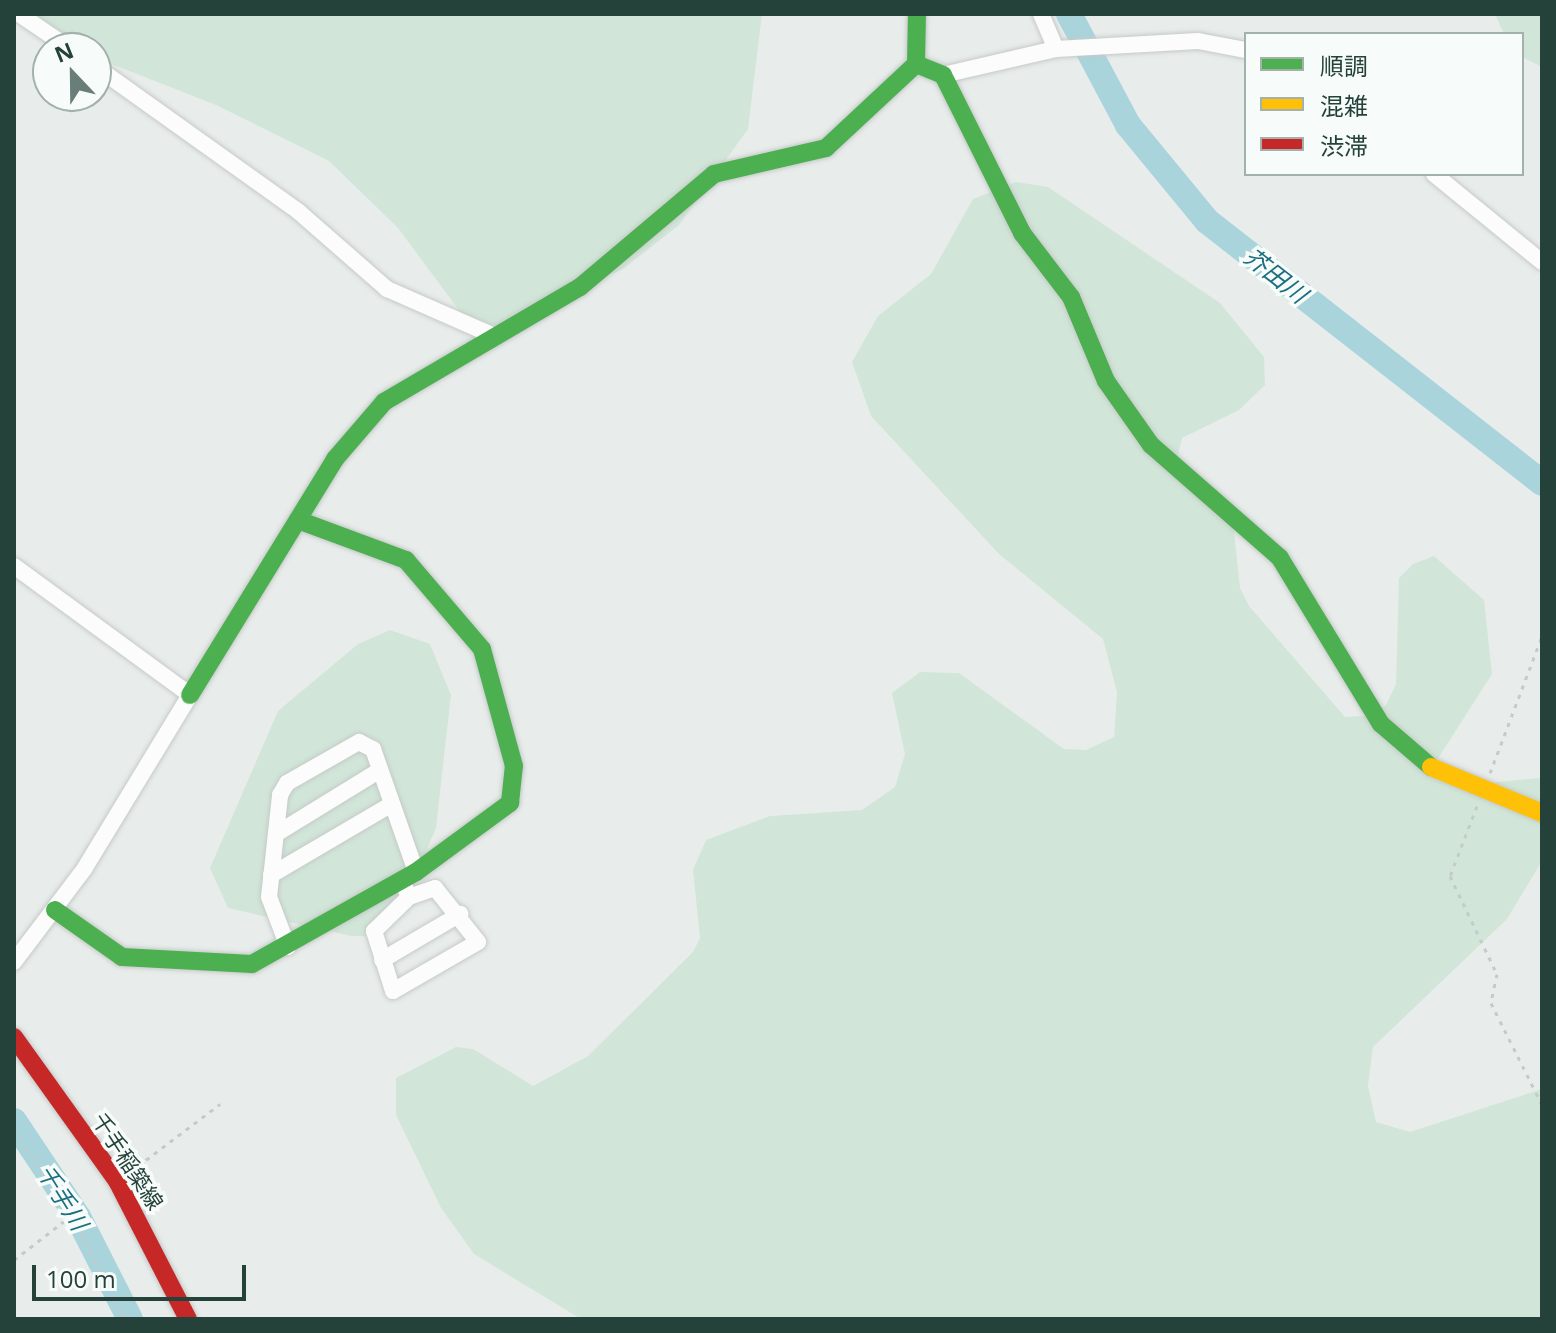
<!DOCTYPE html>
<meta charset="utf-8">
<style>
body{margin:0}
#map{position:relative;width:1556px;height:1333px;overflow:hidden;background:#e8edeb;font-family:"Open Sans","Noto Sans JP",sans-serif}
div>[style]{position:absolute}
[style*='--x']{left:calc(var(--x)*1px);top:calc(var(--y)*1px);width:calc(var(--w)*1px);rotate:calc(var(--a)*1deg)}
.green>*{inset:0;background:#d1e6d8}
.river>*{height:26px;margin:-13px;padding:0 13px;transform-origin:13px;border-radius:13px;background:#a9d4db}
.path>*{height:3px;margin-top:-1.5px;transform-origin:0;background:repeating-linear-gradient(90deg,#c3ccca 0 4px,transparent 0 10px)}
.roads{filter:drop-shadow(0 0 2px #c5cac8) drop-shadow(0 0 2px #c5cac8)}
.street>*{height:16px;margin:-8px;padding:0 8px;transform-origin:8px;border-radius:8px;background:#fcfcfc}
.fast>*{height:18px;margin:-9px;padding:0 9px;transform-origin:9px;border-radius:9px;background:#4caf50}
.slow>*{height:18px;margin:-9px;padding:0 9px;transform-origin:9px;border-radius:9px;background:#ffc107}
.jam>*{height:18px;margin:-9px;padding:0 9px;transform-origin:9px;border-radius:9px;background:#c62828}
span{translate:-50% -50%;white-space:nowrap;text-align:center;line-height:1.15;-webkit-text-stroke:7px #f7fbf9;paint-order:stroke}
.street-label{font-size:22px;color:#24423a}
.water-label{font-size:24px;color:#1c6f80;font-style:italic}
.frame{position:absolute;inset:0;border:16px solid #24423a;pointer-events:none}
.legend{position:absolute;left:1244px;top:32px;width:280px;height:144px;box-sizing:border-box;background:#f7fbf9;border:2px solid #a3b1ad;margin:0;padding:10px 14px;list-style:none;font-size:24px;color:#24423a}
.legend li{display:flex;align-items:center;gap:16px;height:40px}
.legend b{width:40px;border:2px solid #a3b1ad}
.north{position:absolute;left:32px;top:32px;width:80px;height:80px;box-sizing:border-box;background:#f7fbf9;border:2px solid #a3b1ad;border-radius:50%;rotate:338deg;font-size:22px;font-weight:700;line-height:32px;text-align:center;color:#24423a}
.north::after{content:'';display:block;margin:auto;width:28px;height:36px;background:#697e78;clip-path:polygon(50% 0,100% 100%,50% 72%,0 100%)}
.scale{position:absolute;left:32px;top:1265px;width:214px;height:36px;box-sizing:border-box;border:4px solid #24423a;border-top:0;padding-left:10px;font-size:24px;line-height:28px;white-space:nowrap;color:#24423a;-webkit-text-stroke:6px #f7fbf9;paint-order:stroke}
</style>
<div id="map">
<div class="green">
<div style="clip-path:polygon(14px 14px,762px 14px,748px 129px,679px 225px,623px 269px,496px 326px,461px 313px,398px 228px,329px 161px,216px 105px,96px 58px,96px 48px,69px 48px)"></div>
<div style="clip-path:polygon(1495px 14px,1542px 14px,1542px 67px,1522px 57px,1522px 34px,1504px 34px)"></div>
<div style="clip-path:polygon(1016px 182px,1048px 187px,1220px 303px,1264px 357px,1265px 385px,1239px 410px,1182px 438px,1177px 460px,1231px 503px,1240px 588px,1249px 606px,1345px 717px,1376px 715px,1386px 705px,1396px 684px,1399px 578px,1413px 564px,1434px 556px,1484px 600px,1492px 674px,1437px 760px,1475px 784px,1541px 778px,1542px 861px,1507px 919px,1373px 1047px,1368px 1086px,1376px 1122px,1410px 1132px,1542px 1089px,1542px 1319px,581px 1319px,474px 1254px,441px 1208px,396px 1115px,396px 1078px,456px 1047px,473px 1049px,533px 1086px,588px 1056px,693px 952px,700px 938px,693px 870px,706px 840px,770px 816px,862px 810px,895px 787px,905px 754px,892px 693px,920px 672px,959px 673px,1064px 749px,1086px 750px,1114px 737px,1117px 692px,1103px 639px,999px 554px,871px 416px,852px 362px,878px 316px,931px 274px,973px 199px)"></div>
<div style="clip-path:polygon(390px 630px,430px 644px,451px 695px,436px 828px,399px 914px,370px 936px,351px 936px,228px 908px,210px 868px,278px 711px,358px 644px)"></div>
</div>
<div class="river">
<div style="--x:1069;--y:14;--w:126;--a:62"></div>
<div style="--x:1128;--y:125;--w:124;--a:50.5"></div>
<div style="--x:1207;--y:221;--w:425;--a:38"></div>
<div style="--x:14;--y:1121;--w:115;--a:56.3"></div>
<div style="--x:78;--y:1217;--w:114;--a:63"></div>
</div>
<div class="path">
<div style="--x:1490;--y:773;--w:147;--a:-69.2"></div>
<div style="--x:1477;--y:806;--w:75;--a:111.1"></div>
<div style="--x:1450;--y:876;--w:109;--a:64.4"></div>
<div style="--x:1497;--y:974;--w:30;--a:102"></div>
<div style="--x:1491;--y:1003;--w:114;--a:63.4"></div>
<div style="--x:14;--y:1130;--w:103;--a:55.7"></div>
<div style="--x:130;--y:1172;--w:113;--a:-37.1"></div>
<div style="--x:14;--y:1260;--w:73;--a:-37.8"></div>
<div style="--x:72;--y:1215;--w:116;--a:63.4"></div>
</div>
<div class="roads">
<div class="street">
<div style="--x:19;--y:14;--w:60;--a:34.2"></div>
<div style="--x:1041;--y:14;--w:38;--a:67"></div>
<div style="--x:96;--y:67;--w:249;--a:35.5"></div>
<div style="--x:299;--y:212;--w:117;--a:41.2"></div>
<div style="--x:387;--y:289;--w:115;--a:23.7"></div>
<div style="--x:943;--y:75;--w:116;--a:-13"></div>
<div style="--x:1056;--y:49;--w:142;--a:-3.2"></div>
<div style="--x:1198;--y:41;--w:49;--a:10.6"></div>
<div style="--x:1434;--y:174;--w:139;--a:39.2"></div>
<div style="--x:14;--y:566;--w:218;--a:36.2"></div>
<div style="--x:190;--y:695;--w:202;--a:121.3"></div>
<div style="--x:85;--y:868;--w:118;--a:127.1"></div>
<div style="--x:276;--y:834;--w:122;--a:-31.6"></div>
<div style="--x:271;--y:875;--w:140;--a:-30.4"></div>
<div style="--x:402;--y:880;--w:18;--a:68"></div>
<div style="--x:409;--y:897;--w:49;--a:135.8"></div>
<div style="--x:374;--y:931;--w:63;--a:72.4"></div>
<div style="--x:393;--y:991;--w:98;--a:-30"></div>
<div style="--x:478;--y:942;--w:69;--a:-128.5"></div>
<div style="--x:435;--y:888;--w:28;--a:161"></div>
<div style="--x:288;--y:947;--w:53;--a:-110.8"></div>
<div style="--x:269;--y:897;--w:103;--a:-83.8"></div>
<div style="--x:280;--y:795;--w:14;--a:-60"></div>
<div style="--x:287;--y:783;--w:83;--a:-29.7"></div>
<div style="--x:359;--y:742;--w:16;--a:27"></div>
<div style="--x:373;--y:749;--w:130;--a:70.7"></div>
<div style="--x:382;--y:960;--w:91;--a:-30.5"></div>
</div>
<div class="fast">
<div style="--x:916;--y:64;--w:29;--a:22"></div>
<div style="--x:943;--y:75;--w:177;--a:63.4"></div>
<div style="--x:1022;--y:233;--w:81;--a:52.6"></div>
<div style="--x:1071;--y:297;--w:91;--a:67.4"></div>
<div style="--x:1106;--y:381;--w:78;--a:54.9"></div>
<div style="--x:1151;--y:445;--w:171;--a:41.2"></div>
<div style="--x:1280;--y:558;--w:194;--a:58.7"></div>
<div style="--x:1381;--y:724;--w:66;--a:40.7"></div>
<div style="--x:190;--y:695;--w:277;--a:-58.4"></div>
<div style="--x:335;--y:459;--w:75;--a:-49.3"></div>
<div style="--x:384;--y:402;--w:227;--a:-30.4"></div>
<div style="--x:580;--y:287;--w:175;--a:-40.1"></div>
<div style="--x:714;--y:174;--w:115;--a:-13.1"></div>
<div style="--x:826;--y:148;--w:123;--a:-43"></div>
<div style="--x:916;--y:64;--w:50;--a:-88.9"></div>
<div style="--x:55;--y:910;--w:82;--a:35"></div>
<div style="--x:122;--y:957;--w:130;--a:3.1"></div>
<div style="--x:252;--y:964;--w:188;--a:-29.3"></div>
<div style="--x:416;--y:872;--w:117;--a:-36.3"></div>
<div style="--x:510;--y:803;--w:37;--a:-84"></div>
<div style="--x:514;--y:766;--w:121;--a:-105.3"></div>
<div style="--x:482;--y:649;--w:117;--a:-130.5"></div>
<div style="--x:406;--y:560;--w:115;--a:-159.7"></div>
</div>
<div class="slow">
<div style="--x:1431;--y:767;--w:120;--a:22.5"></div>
</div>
<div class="jam">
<div style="--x:14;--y:1037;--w:177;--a:54.4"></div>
<div style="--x:117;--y:1181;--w:155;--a:62.8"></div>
</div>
</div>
<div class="street-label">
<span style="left:128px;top:1161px;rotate:57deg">千手稲築線</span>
</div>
<div class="water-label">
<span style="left:1276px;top:275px;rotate:38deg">芥田川</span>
<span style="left:63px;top:1197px;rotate:58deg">千手川</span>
</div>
<div class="frame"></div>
<ul class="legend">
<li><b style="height:10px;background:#4caf50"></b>順調</li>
<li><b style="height:10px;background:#ffc107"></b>混雑</li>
<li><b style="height:10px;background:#c62828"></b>渋滞</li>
</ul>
<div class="north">N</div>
<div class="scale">100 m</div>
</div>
